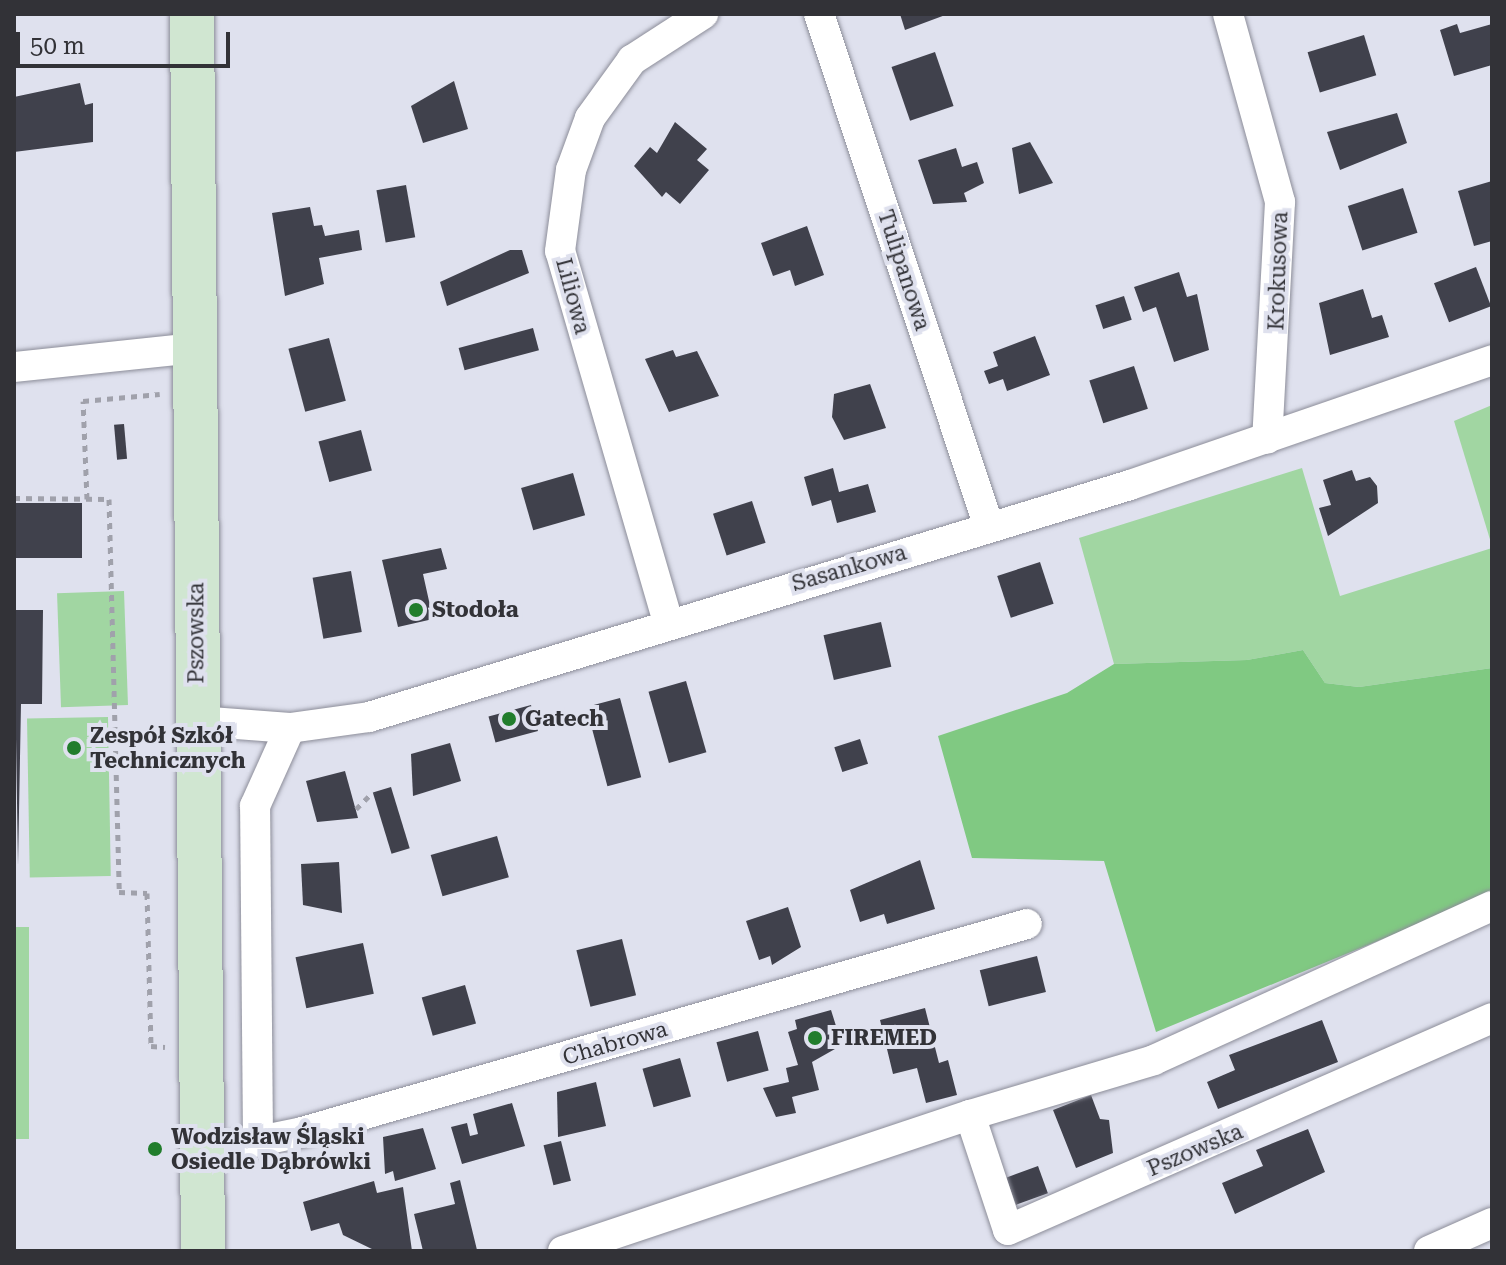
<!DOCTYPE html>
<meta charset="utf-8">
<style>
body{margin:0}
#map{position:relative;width:1506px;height:1265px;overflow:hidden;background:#dfe1ee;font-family:"Roboto Serif",serif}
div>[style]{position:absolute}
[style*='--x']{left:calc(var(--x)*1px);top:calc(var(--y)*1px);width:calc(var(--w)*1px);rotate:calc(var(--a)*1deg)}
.green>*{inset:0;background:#a1d6a2;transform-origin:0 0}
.forest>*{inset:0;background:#80c982}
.building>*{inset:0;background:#40414c;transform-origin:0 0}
.path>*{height:5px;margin-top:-2.5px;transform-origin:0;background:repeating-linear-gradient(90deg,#a0a1ab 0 6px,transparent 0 12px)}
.roads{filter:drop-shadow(0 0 2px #8c8d99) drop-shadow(0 0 2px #8c8d99)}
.street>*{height:30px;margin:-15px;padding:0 15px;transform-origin:15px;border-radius:15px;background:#fff}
.secondary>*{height:44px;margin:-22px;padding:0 22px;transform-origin:22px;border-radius:22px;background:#d0e6d1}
.dots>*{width:22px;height:22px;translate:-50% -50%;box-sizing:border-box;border:4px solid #dfe1ee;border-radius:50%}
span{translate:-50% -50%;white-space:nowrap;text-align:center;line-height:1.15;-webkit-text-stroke:8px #dfe1ee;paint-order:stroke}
.street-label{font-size:22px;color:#323237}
.poi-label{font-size:22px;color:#323237;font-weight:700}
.left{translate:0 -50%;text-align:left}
.frame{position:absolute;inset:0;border:16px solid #323237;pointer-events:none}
.scale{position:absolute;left:16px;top:32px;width:214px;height:36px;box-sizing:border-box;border:4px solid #323237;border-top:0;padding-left:10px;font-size:24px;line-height:28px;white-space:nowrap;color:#323237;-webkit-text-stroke:6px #dfe1ee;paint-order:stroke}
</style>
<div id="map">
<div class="green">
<div style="clip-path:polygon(1492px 405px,1492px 546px,1454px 421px)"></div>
<div style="clip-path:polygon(1302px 468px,1340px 596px,1492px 548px,1492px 668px,1359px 687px,1325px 683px,1303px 650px,1247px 660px,1114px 664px,1079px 538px)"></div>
<div style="left:124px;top:591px;width:114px;height:67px;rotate:88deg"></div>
<div style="left:108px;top:717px;width:159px;height:81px;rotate:89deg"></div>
<div style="left:14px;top:927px;width:15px;height:212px"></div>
</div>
<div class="forest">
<div style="clip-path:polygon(1303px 650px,1325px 683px,1359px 687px,1492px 668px,1492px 894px,1156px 1032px,1104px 861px,972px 858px,938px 736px,1067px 693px,1114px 664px,1247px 660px)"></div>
</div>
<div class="building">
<div style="clip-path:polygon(900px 14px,948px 14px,905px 30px)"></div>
<div style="clip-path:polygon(1457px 24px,1460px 33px,1492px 24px,1492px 65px,1454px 76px,1440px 30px)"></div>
<div style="left:1364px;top:35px;width:42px;height:59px;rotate:73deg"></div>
<div style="left:935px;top:52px;width:57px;height:46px;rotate:71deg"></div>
<div style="clip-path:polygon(454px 81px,468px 129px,423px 143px,411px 106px)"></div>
<div style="clip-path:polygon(80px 83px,85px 105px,93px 103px,93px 142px,14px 152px,14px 97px)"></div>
<div style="clip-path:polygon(1397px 113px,1407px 143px,1340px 170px,1327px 132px)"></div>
<div style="clip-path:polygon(675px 122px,707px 149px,697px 160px,709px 170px,680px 204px,666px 192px,662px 197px,634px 166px,650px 147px,657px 153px)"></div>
<div style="clip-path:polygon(1030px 142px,1053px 183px,1019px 194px,1012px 148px)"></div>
<div style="clip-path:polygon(956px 148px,962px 167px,977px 162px,984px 183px,964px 193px,967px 202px,933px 204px,918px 160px)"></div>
<div style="clip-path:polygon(1492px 181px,1492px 241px,1474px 246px,1458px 191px)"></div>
<div style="left:406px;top:185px;width:53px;height:30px;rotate:80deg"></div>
<div style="left:1403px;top:188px;width:47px;height:58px;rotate:72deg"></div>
<div style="clip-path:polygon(310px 207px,314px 226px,322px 225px,325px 236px,359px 230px,362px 250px,319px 258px,324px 284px,285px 296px,272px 213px)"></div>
<div style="clip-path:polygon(807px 226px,824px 275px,795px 286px,790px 270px,773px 276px,761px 243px)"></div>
<div style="clip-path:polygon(510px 250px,522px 250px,529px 273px,447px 306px,440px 282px)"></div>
<div style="left:1476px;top:267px;width:42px;height:45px;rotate:69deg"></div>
<div style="clip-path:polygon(1179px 272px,1187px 297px,1197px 294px,1209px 350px,1174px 362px,1156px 307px,1143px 312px,1134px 287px)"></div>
<div style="clip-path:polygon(1363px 289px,1372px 318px,1382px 315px,1389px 337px,1330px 355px,1319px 303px)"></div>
<div style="left:1124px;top:296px;width:25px;height:30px;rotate:72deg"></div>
<div style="left:533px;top:328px;width:23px;height:77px;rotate:75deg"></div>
<div style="clip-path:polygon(1035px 336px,1050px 375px,1007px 391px,1003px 379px,989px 384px,984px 371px,998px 366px,993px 352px)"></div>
<div style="left:329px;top:338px;width:65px;height:42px;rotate:75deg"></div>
<div style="clip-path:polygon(673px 350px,676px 357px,697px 351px,719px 396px,669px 412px,645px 359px)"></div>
<div style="left:1134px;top:366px;width:45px;height:47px;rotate:72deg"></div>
<div style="clip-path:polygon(870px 384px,886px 428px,844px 440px,832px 417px,834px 394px)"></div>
<div style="left:124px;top:424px;width:35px;height:10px;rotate:85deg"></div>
<div style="left:361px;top:430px;width:42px;height:44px;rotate:75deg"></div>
<div style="clip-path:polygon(833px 468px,839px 492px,868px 484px,876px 512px,837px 523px,831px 500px,812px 506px,804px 477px)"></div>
<div style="clip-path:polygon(1352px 470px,1356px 481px,1370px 477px,1377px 486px,1378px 503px,1328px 536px,1319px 508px,1331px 505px,1323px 480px)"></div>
<div style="left:573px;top:473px;width:44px;height:54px;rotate:74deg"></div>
<div style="left:752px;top:501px;width:44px;height:41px;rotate:72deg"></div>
<div style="left:14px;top:503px;width:68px;height:55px"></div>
<div style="clip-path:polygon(441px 548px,447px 569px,423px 574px,433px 619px,398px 627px,382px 560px)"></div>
<div style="left:1040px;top:562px;width:44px;height:45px;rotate:72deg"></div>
<div style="left:351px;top:571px;width:62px;height:39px;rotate:80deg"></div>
<div style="clip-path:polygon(14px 610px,43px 610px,42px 704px,21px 704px,18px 866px)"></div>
<div style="left:881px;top:622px;width:46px;height:59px;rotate:77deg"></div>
<div style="left:686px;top:681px;width:74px;height:39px;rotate:74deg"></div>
<div style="left:620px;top:698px;width:82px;height:35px;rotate:75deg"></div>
<div style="left:531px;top:705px;width:27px;height:44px;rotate:75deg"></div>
<div style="left:860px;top:739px;width:26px;height:27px;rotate:72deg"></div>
<div style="clip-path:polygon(450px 743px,461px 781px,413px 796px,411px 754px)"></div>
<div style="clip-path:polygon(345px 771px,358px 818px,317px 822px,306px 781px)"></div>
<div style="left:391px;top:787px;width:64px;height:19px;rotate:73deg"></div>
<div style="left:497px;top:836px;width:43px;height:69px;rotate:74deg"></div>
<div style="clip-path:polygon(920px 860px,935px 909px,887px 924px,884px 914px,860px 922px,850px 890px)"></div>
<div style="clip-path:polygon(339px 862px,342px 913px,303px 905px,301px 864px)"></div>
<div style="clip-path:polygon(788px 907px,801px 947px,772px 965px,770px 956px,759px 960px,746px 921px)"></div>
<div style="left:622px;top:939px;width:58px;height:47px;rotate:76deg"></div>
<div style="left:363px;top:943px;width:52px;height:69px;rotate:78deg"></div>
<div style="left:1037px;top:956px;width:37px;height:59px;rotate:76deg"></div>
<div style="left:465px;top:985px;width:40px;height:45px;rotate:74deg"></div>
<div style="clip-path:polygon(925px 1008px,939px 1063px,948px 1060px,957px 1095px,926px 1103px,917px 1068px,893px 1074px,880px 1020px)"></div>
<div style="clip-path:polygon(831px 1010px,842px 1045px,812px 1062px,819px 1090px,792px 1097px,796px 1113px,776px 1117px,763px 1088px,789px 1082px,786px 1068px,798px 1065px,788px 1032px,797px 1029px,795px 1020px)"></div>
<div style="clip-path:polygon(1322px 1020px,1338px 1062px,1218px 1109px,1207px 1082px,1235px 1070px,1229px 1055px)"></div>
<div style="left:758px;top:1031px;width:41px;height:43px;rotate:75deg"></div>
<div style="left:680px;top:1058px;width:40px;height:39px;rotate:74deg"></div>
<div style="clip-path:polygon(596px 1082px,606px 1126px,558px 1137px,557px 1092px)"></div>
<div style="clip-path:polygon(1091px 1095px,1100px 1119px,1109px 1120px,1113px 1153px,1076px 1168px,1053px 1110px)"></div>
<div style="clip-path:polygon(512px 1103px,525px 1146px,462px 1164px,451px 1127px,467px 1123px,470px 1136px,478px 1134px,473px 1114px)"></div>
<div style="clip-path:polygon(423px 1128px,436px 1169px,395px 1181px,393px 1171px,385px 1174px,383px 1137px)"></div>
<div style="clip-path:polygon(1308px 1129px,1325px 1172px,1235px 1214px,1222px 1183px,1263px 1166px,1256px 1150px)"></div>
<div style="left:561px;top:1141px;width:41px;height:18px;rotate:76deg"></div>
<div style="left:1038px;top:1166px;width:29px;height:34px;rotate:70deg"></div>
<div style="clip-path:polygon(460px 1180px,477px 1250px,423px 1251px,414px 1214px,455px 1204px,450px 1183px)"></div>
<div style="clip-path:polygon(374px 1181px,377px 1193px,403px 1187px,412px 1251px,376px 1251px,343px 1235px,339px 1223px,311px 1231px,303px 1202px)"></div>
</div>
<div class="path">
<div style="--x:14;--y:498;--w:95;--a:0.6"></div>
<div style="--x:109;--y:499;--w:393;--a:88.5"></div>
<div style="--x:119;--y:892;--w:28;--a:2"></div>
<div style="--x:147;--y:893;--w:153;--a:88.5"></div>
<div style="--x:151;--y:1046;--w:14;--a:4"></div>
<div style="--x:87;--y:499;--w:98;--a:-92.3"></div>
<div style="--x:83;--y:401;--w:77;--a:-5.2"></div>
<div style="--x:356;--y:809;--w:24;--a:-45"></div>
</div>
<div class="roads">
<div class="street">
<div style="--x:819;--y:14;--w:540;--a:71.67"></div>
<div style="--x:1228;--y:14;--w:195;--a:74.5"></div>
<div style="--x:1280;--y:202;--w:237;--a:93.1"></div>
<div style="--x:14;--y:367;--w:181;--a:-6"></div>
<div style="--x:668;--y:622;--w:386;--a:-106.2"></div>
<div style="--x:560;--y:251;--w:82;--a:-82.3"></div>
<div style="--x:571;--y:170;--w:55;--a:-69.9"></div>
<div style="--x:590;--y:118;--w:72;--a:-54.1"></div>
<div style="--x:632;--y:60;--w:85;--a:-32.9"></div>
<div style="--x:197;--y:721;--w:93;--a:4.3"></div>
<div style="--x:290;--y:728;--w:80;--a:-7.9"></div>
<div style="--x:369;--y:717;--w:796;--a:-16.95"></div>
<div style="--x:1130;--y:485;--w:383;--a:-19"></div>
<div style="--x:970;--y:1115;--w:192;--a:-16.6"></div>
<div style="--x:1154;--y:1060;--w:371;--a:-24.5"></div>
<div style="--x:258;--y:1140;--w:334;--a:-90.5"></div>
<div style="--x:255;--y:806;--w:85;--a:-65.8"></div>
<div style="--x:201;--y:1153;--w:103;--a:-11.7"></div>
<div style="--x:302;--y:1132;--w:754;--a:-16.01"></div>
<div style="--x:563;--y:1251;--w:429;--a:-18.5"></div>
<div style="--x:970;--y:1115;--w:121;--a:71.7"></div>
<div style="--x:1008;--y:1230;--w:528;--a:-23.65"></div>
<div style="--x:1429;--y:1251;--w:69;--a:-24"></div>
</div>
<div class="secondary">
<div style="--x:192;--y:14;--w:1237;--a:89.49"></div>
</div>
</div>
<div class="dots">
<div style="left:416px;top:610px;background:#217d2c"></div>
<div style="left:509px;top:719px;background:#217d2c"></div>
<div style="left:74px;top:748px;background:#217d2c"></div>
<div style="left:815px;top:1038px;background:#217d2c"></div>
<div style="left:155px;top:1149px;background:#217d2c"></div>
</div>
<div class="street-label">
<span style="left:904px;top:270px;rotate:72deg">Tulipanowa</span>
<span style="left:1278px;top:271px;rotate:-88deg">Krokusowa</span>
<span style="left:573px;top:296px;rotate:75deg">Liliowa</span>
<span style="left:849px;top:568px;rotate:-16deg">Sasankowa</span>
<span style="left:196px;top:633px;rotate:-90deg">Pszowska</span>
<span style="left:615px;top:1043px;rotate:-16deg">Chabrowa</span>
<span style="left:1195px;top:1150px;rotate:-23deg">Pszowska</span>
</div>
<div class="poi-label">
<span class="left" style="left:432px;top:610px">Stodoła</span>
<span class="left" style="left:525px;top:719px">Gatech</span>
<span class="left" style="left:90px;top:748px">Zespół Szkół<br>Technicznych</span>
<span class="left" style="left:831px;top:1038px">FIREMED</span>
<span class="left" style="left:171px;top:1149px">Wodzisław Śląski<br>Osiedle Dąbrówki</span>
</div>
<div class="frame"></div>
<div class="scale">50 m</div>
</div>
